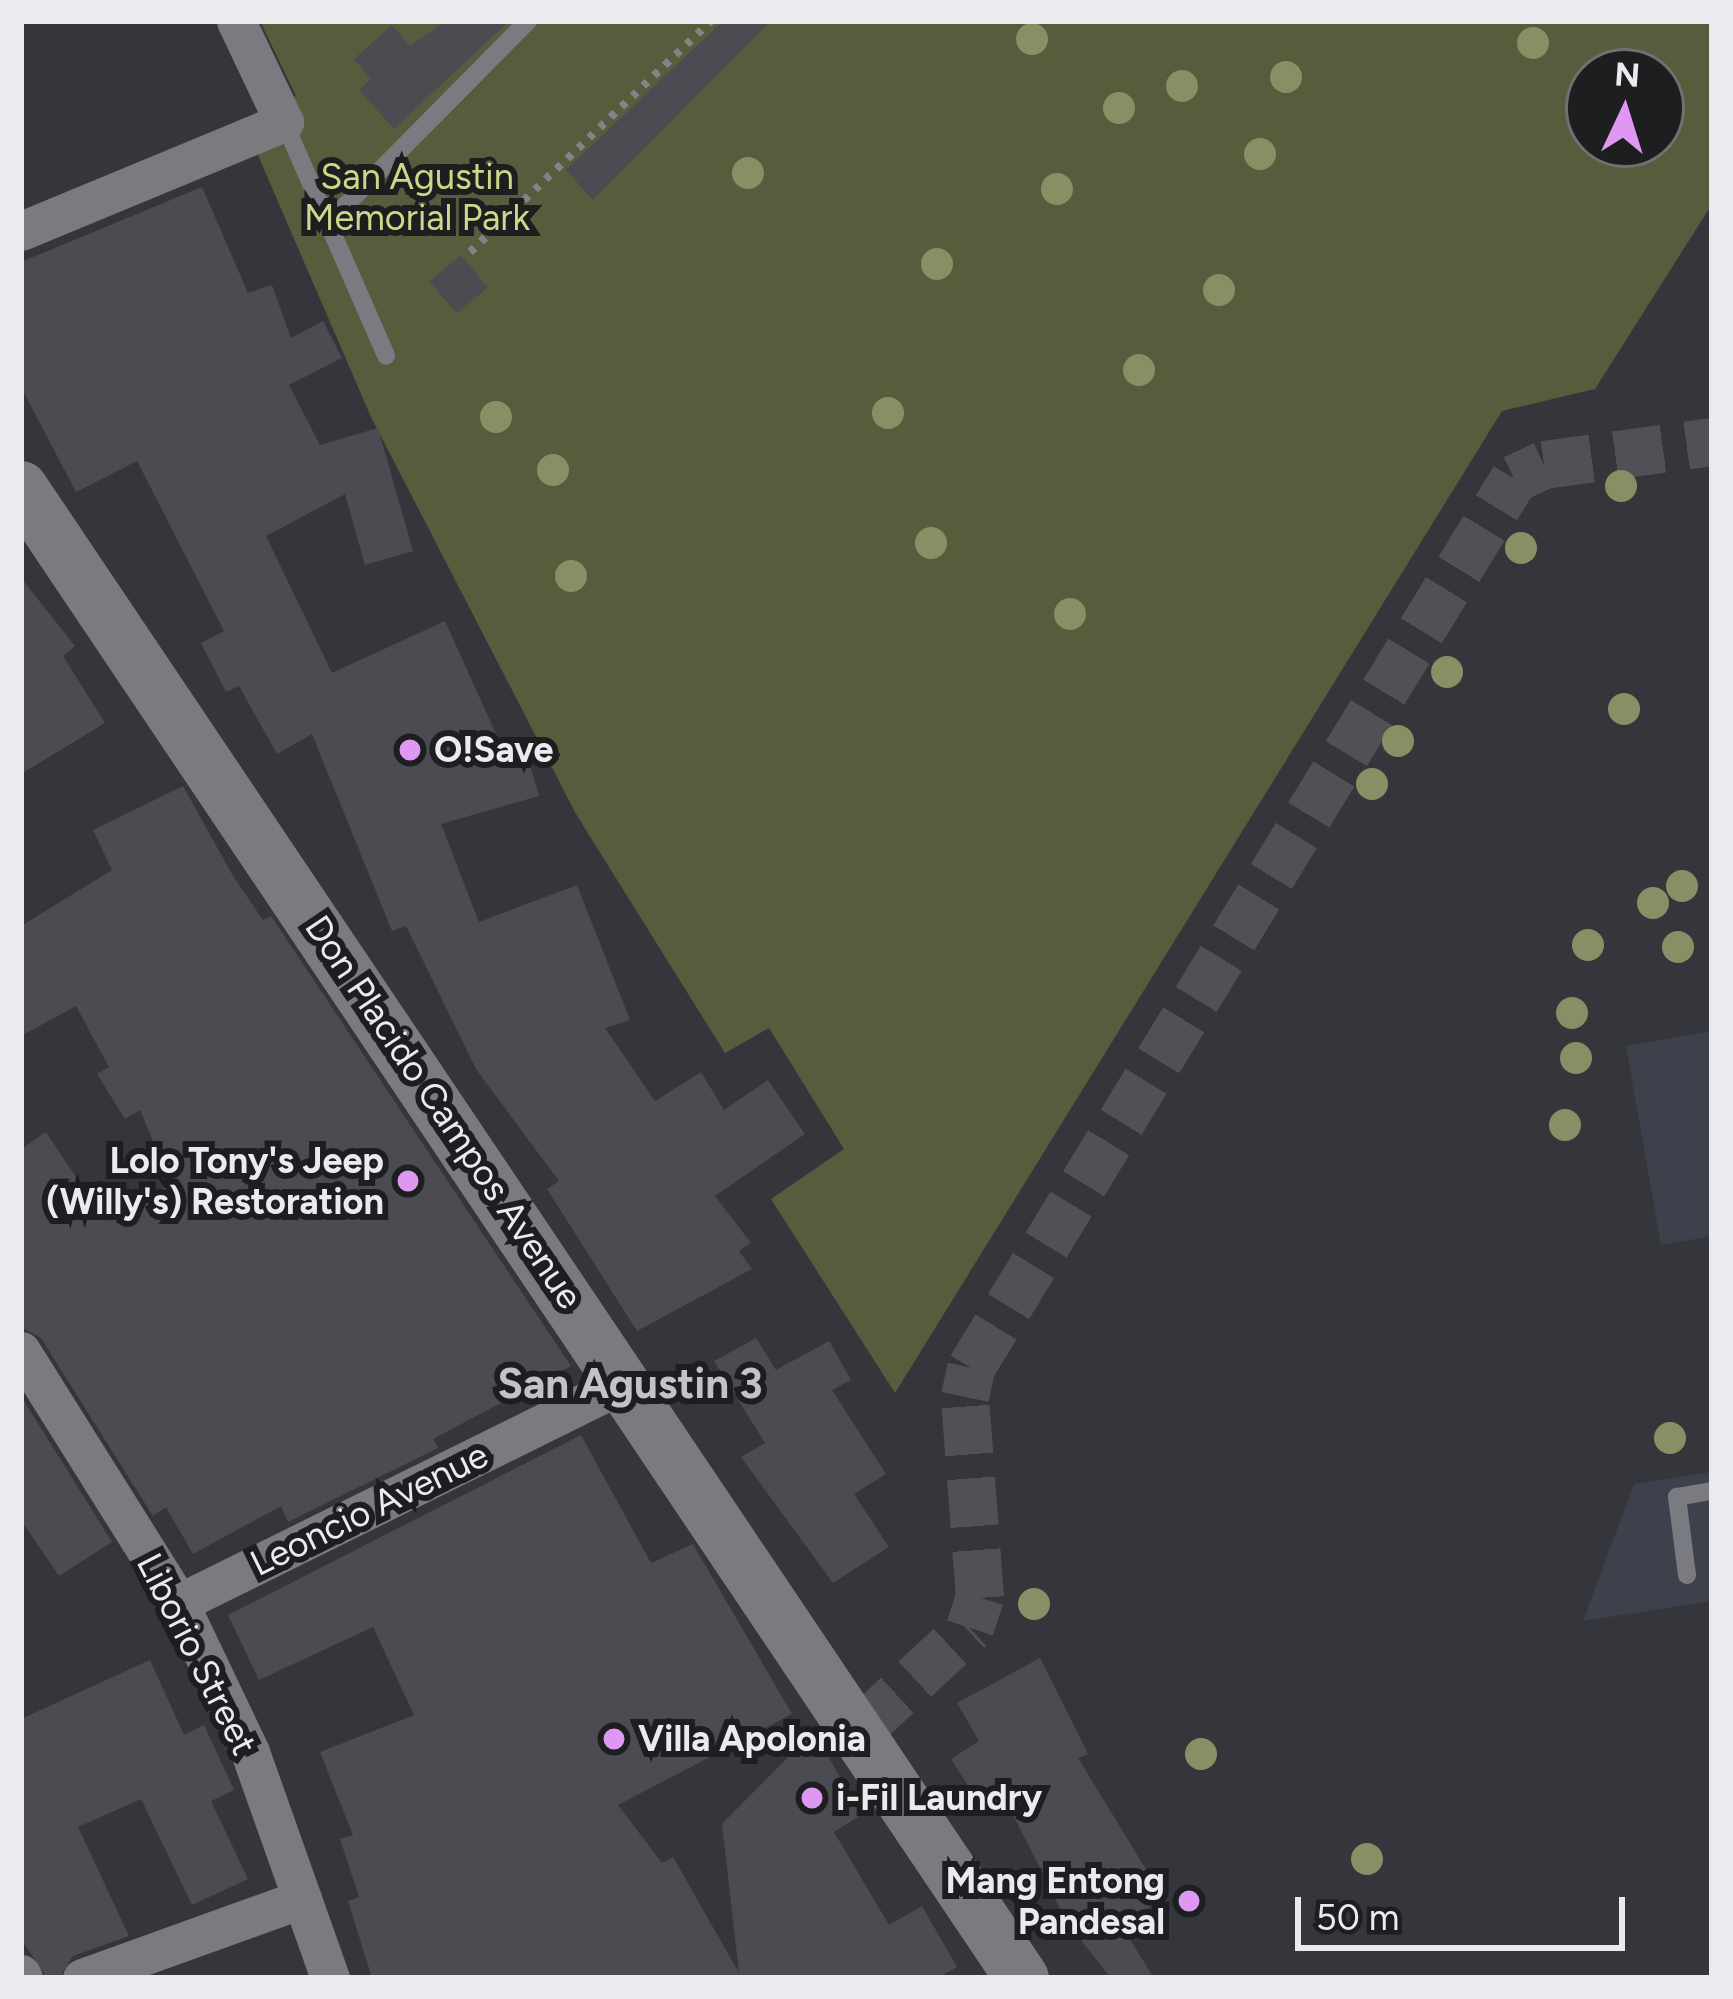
<!DOCTYPE html>
<style>
body{margin:0}
#map{position:relative;width:1733px;height:1999px;overflow:hidden;background:#35363b;font-family:Figtree,sans-serif}
div>[style]{position:absolute}
[style*='--x']{left:calc(var(--x)*1px);top:calc(var(--y)*1px);width:calc(var(--w)*1px);rotate:calc(var(--a)*1deg)}
.built>*{inset:0;background:#3e414b}
.green>*{inset:0;background:#585c3c}
.building>*{inset:0;background:#4a4c51;transform-origin:0 0}
.tertiary-tunnel>*{height:48px;margin-top:-24px;transform-origin:0;background:repeating-linear-gradient(90deg,#505156 0 48px,transparent 0 72px)}
.path>*{height:8px;margin-top:-4px;transform-origin:0;background:repeating-linear-gradient(90deg,#828387 0 6px,transparent 0 15px)}
.service>*{height:18px;margin:-9px;padding:0 9px;transform-origin:9px;border-radius:9px;background:#797b81}
.minor>*{height:39px;margin:-19.5px;padding:0 19.5px;transform-origin:19.5px;border-radius:19.5px;background:#797b81}
.secondary>*{height:54px;margin:-27px;padding:0 27px;transform-origin:27px;border-radius:27px;background:#797b81}
.trees>*{width:32px;height:32px;margin:-16px;border-radius:50%;background:#898f65}
.dots>*{width:33px;height:33px;translate:-50% -50%;box-sizing:border-box;border:6px solid #1d1e20;border-radius:50%}
span{translate:-50% -50%;white-space:nowrap;text-align:center;line-height:1.15;-webkit-text-stroke:12px #1d1e20;paint-order:stroke}
.park-label{font-size:36px;color:#cdd787}
.poi-label{font-size:36px;color:#eaebee;font-weight:700}
.left{translate:0 -50%;text-align:left}
.right{translate:-100% -50%;text-align:right}
.street-label{font-size:36px;color:#eaebee}
.quarter-label{font-size:42px;color:#c1c3c9;font-weight:700}
.frame{position:absolute;inset:0;border:24px solid #eaebee;pointer-events:none}
.north{position:absolute;left:1565px;top:48px;width:120px;height:120px;box-sizing:border-box;background:#1d1e20;border:3px solid #6f7072;border-radius:50%;rotate:4deg;font-size:33px;font-weight:700;line-height:48px;text-align:center;color:#eaebee}
.north::after{content:'';display:block;margin:auto;width:42px;height:54px;background:#df98f1;clip-path:polygon(50% 0,100% 100%,50% 72%,0 100%)}
.scale{position:absolute;left:1295px;top:1897px;width:330px;height:54px;box-sizing:border-box;border:6px solid #eaebee;border-top:0;padding-left:15px;font-size:36px;line-height:42px;white-space:nowrap;color:#eaebee;-webkit-text-stroke:9px #1d1e20;paint-order:stroke}
</style>
<div id="map">
<div class="built">
<div style="clip-path:polygon(1712px 1031px,1712px 1236px,1661px 1245px,1626px 1046px)"></div>
<div style="clip-path:polygon(1712px 1472px,1712px 1601px,1583px 1621px,1634px 1484px)"></div>
</div>
<div class="green">
<div style="clip-path:polygon(evenodd,260px 21px,1712px 21px,1712px 204px,1595px 389px,1502px 411px,895px 1393px,771px 1199px,844px 1149px,769px 1028px,725px 1053px,576px 814px,371px 417px,257px 153px,21px 214px,296px 96px,260px 21px,1589px 72px,1661px 72px,1661px 144px,1589px 144px,1589px 72px)"></div>
</div>
<div class="building">
<div style="clip-path:polygon(445px 21px,509px 21px,394px 129px,359px 90px,371px 79px,354px 59px,392px 25px,410px 46px)"></div>
<div style="clip-path:polygon(723px 21px,771px 21px,593px 200px,566px 170px)"></div>
<div style="clip-path:polygon(202px 187px,248px 293px,272px 285px,291px 338px,323px 321px,342px 358px,289px 385px,320px 445px,378px 428px,413px 551px,365px 565px,345px 494px,266px 536px,332px 673px,445px 621px,506px 756px,526px 751px,539px 796px,441px 824px,479px 922px,577px 885px,630px 1020px,605px 1028px,655px 1101px,701px 1072px,724px 1110px,768px 1080px,805px 1134px,715px 1196px,751px 1243px,739px 1251px,752px 1269px,637px 1331px,547px 1189px,559px 1181px,476px 1069px,406px 926px,392px 931px,312px 734px,277px 754px,239px 686px,226px 692px,201px 643px,224px 631px,137px 461px,76px 492px,21px 387px,21px 262px)"></div>
<div style="left:461px;top:255px;width:42px;height:41px;rotate:50deg"></div>
<div style="clip-path:polygon(21px 578px,75px 646px,63px 656px,105px 723px,21px 774px)"></div>
<div style="clip-path:polygon(183px 786px,233px 876px,263px 920px,271px 916px,571px 1366px,433px 1439px,438px 1448px,288px 1522px,281px 1506px,193px 1554px,166px 1507px,153px 1516px,41px 1338px,21px 1327px,21px 1149px,46px 1132px,105px 1221px,171px 1184px,140px 1110px,125px 1119px,97px 1074px,109px 1067px,76px 1006px,21px 1036px,21px 926px,112px 870px,93px 830px)"></div>
<div style="clip-path:polygon(756px 1338px,776px 1370px,829px 1341px,851px 1380px,832px 1390px,886px 1474px,854px 1494px,889px 1547px,833px 1583px,741px 1457px,765px 1443px,714px 1361px)"></div>
<div style="clip-path:polygon(21px 1396px,112px 1542px,59px 1576px,21px 1520px)"></div>
<div style="clip-path:polygon(581px 1435px,651px 1563px,693px 1544px,792px 1714px,618px 1805px,662px 1863px,673px 1857px,739px 1973px,722px 1824px,814px 1731px,861px 1815px,834px 1832px,889px 1925px,922px 1906px,957px 1967px,938px 1978px,372px 1978px,348px 1901px,359px 1897px,340px 1839px,353px 1835px,320px 1752px,414px 1715px,373px 1627px,259px 1680px,228px 1615px)"></div>
<div style="clip-path:polygon(1040px 1658px,1088px 1754px,1078px 1758px,1163px 1897px,1123px 1928px,1154px 1978px,1111px 1978px,1068px 1924px,1002px 1793px,981px 1806px,951px 1759px,979px 1741px,957px 1703px)"></div>
<div style="clip-path:polygon(150px 1660px,184px 1735px,204px 1725px,234px 1790px,211px 1801px,248px 1879px,192px 1905px,141px 1799px,78px 1827px,129px 1936px,73px 1956px,59px 1978px,47px 1978px,21px 1939px,21px 1719px)"></div>
</div>
<div class="tertiary-tunnel">
<div style="--x:862;--y:1728;--w:147;--a:-42.8"></div>
<div style="--x:970;--y:1628;--w:32;--a:-72"></div>
<div style="--x:980;--y:1598;--w:202;--a:-94.3"></div>
<div style="--x:965;--y:1397;--w:30;--a:-78"></div>
<div style="--x:971;--y:1368;--w:1042;--a:-58.58"></div>
<div style="--x:1514;--y:479;--w:33;--a:-25"></div>
<div style="--x:1544;--y:465;--w:170;--a:-7.8"></div>
</div>
<div class="path">
<div style="--x:470;--y:252;--w:334;--a:-43.8"></div>
</div>
<div class="service">
<div style="--x:284;--y:122;--w:255;--a:66.4"></div>
<div style="--x:328;--y:223;--w:284;--a:-45.3"></div>
<div style="--x:1687;--y:1575;--w:79;--a:-97.3"></div>
<div style="--x:1677;--y:1497;--w:36;--a:-10"></div>
</div>
<div class="minor">
<div style="--x:21;--y:231;--w:285;--a:-22.5"></div>
<div style="--x:284;--y:122;--w:112;--a:-115.4"></div>
<div style="--x:21;--y:1351;--w:297;--a:57.9"></div>
<div style="--x:179;--y:1603;--w:165;--a:64.5"></div>
<div style="--x:250;--y:1752;--w:240;--a:70.5"></div>
<div style="--x:179;--y:1603;--w:497;--a:-26.3"></div>
<div style="--x:21;--y:1974;--w:4;--a:63"></div>
<div style="--x:82;--y:1978;--w:234;--a:-19.8"></div>
</div>
<div class="secondary">
<div style="--x:21;--y:488;--w:1795;--a:56.11"></div>
</div>
<div class="trees">
<div style="left:1032px;top:39px"></div>
<div style="left:1533px;top:43px"></div>
<div style="left:1286px;top:77px"></div>
<div style="left:1182px;top:86px"></div>
<div style="left:1119px;top:108px"></div>
<div style="left:1260px;top:154px"></div>
<div style="left:748px;top:173px"></div>
<div style="left:1057px;top:189px"></div>
<div style="left:937px;top:264px"></div>
<div style="left:1219px;top:290px"></div>
<div style="left:1139px;top:370px"></div>
<div style="left:888px;top:413px"></div>
<div style="left:496px;top:417px"></div>
<div style="left:553px;top:470px"></div>
<div style="left:1621px;top:486px"></div>
<div style="left:931px;top:543px"></div>
<div style="left:1521px;top:548px"></div>
<div style="left:571px;top:576px"></div>
<div style="left:1070px;top:614px"></div>
<div style="left:1447px;top:672px"></div>
<div style="left:1624px;top:709px"></div>
<div style="left:1398px;top:741px"></div>
<div style="left:1372px;top:784px"></div>
<div style="left:1682px;top:886px"></div>
<div style="left:1653px;top:903px"></div>
<div style="left:1588px;top:945px"></div>
<div style="left:1678px;top:947px"></div>
<div style="left:1572px;top:1013px"></div>
<div style="left:1576px;top:1058px"></div>
<div style="left:1565px;top:1125px"></div>
<div style="left:1670px;top:1438px"></div>
<div style="left:1034px;top:1604px"></div>
<div style="left:1201px;top:1754px"></div>
<div style="left:1367px;top:1859px"></div>
</div>
<div class="dots">
<div style="left:410px;top:750px;background:#df98f1"></div>
<div style="left:408px;top:1181px;background:#df98f1"></div>
<div style="left:614px;top:1739px;background:#df98f1"></div>
<div style="left:812px;top:1798px;background:#df98f1"></div>
<div style="left:1189px;top:1901px;background:#df98f1"></div>
</div>
<div class="park-label">
<span style="left:417px;top:197px">San Agustin<br>Memorial Park</span>
</div>
<div class="poi-label">
<span class="left" style="left:434px;top:750px">O!Save</span>
<span class="right" style="left:384px;top:1181px">Lolo Tony's Jeep<br>(Willy's) Restoration</span>
<span class="left" style="left:638px;top:1739px">Villa Apolonia</span>
<span class="left" style="left:836px;top:1798px">i-Fil Laundry</span>
<span class="right" style="left:1165px;top:1901px">Mang Entong<br>Pandesal</span>
</div>
<div class="street-label">
<span style="left:444px;top:1112px;rotate:56deg">Don Placido Campos Avenue</span>
<span style="left:369px;top:1509px;rotate:-26deg">Leoncio Avenue</span>
<span style="left:197px;top:1654px;rotate:63deg">Liborio Street</span>
</div>
<div class="quarter-label">
<span style="left:630px;top:1384px">San Agustin 3</span>
</div>
<div class="frame"></div>
<div class="north">N</div>
<div class="scale">50 m</div>
</div>
